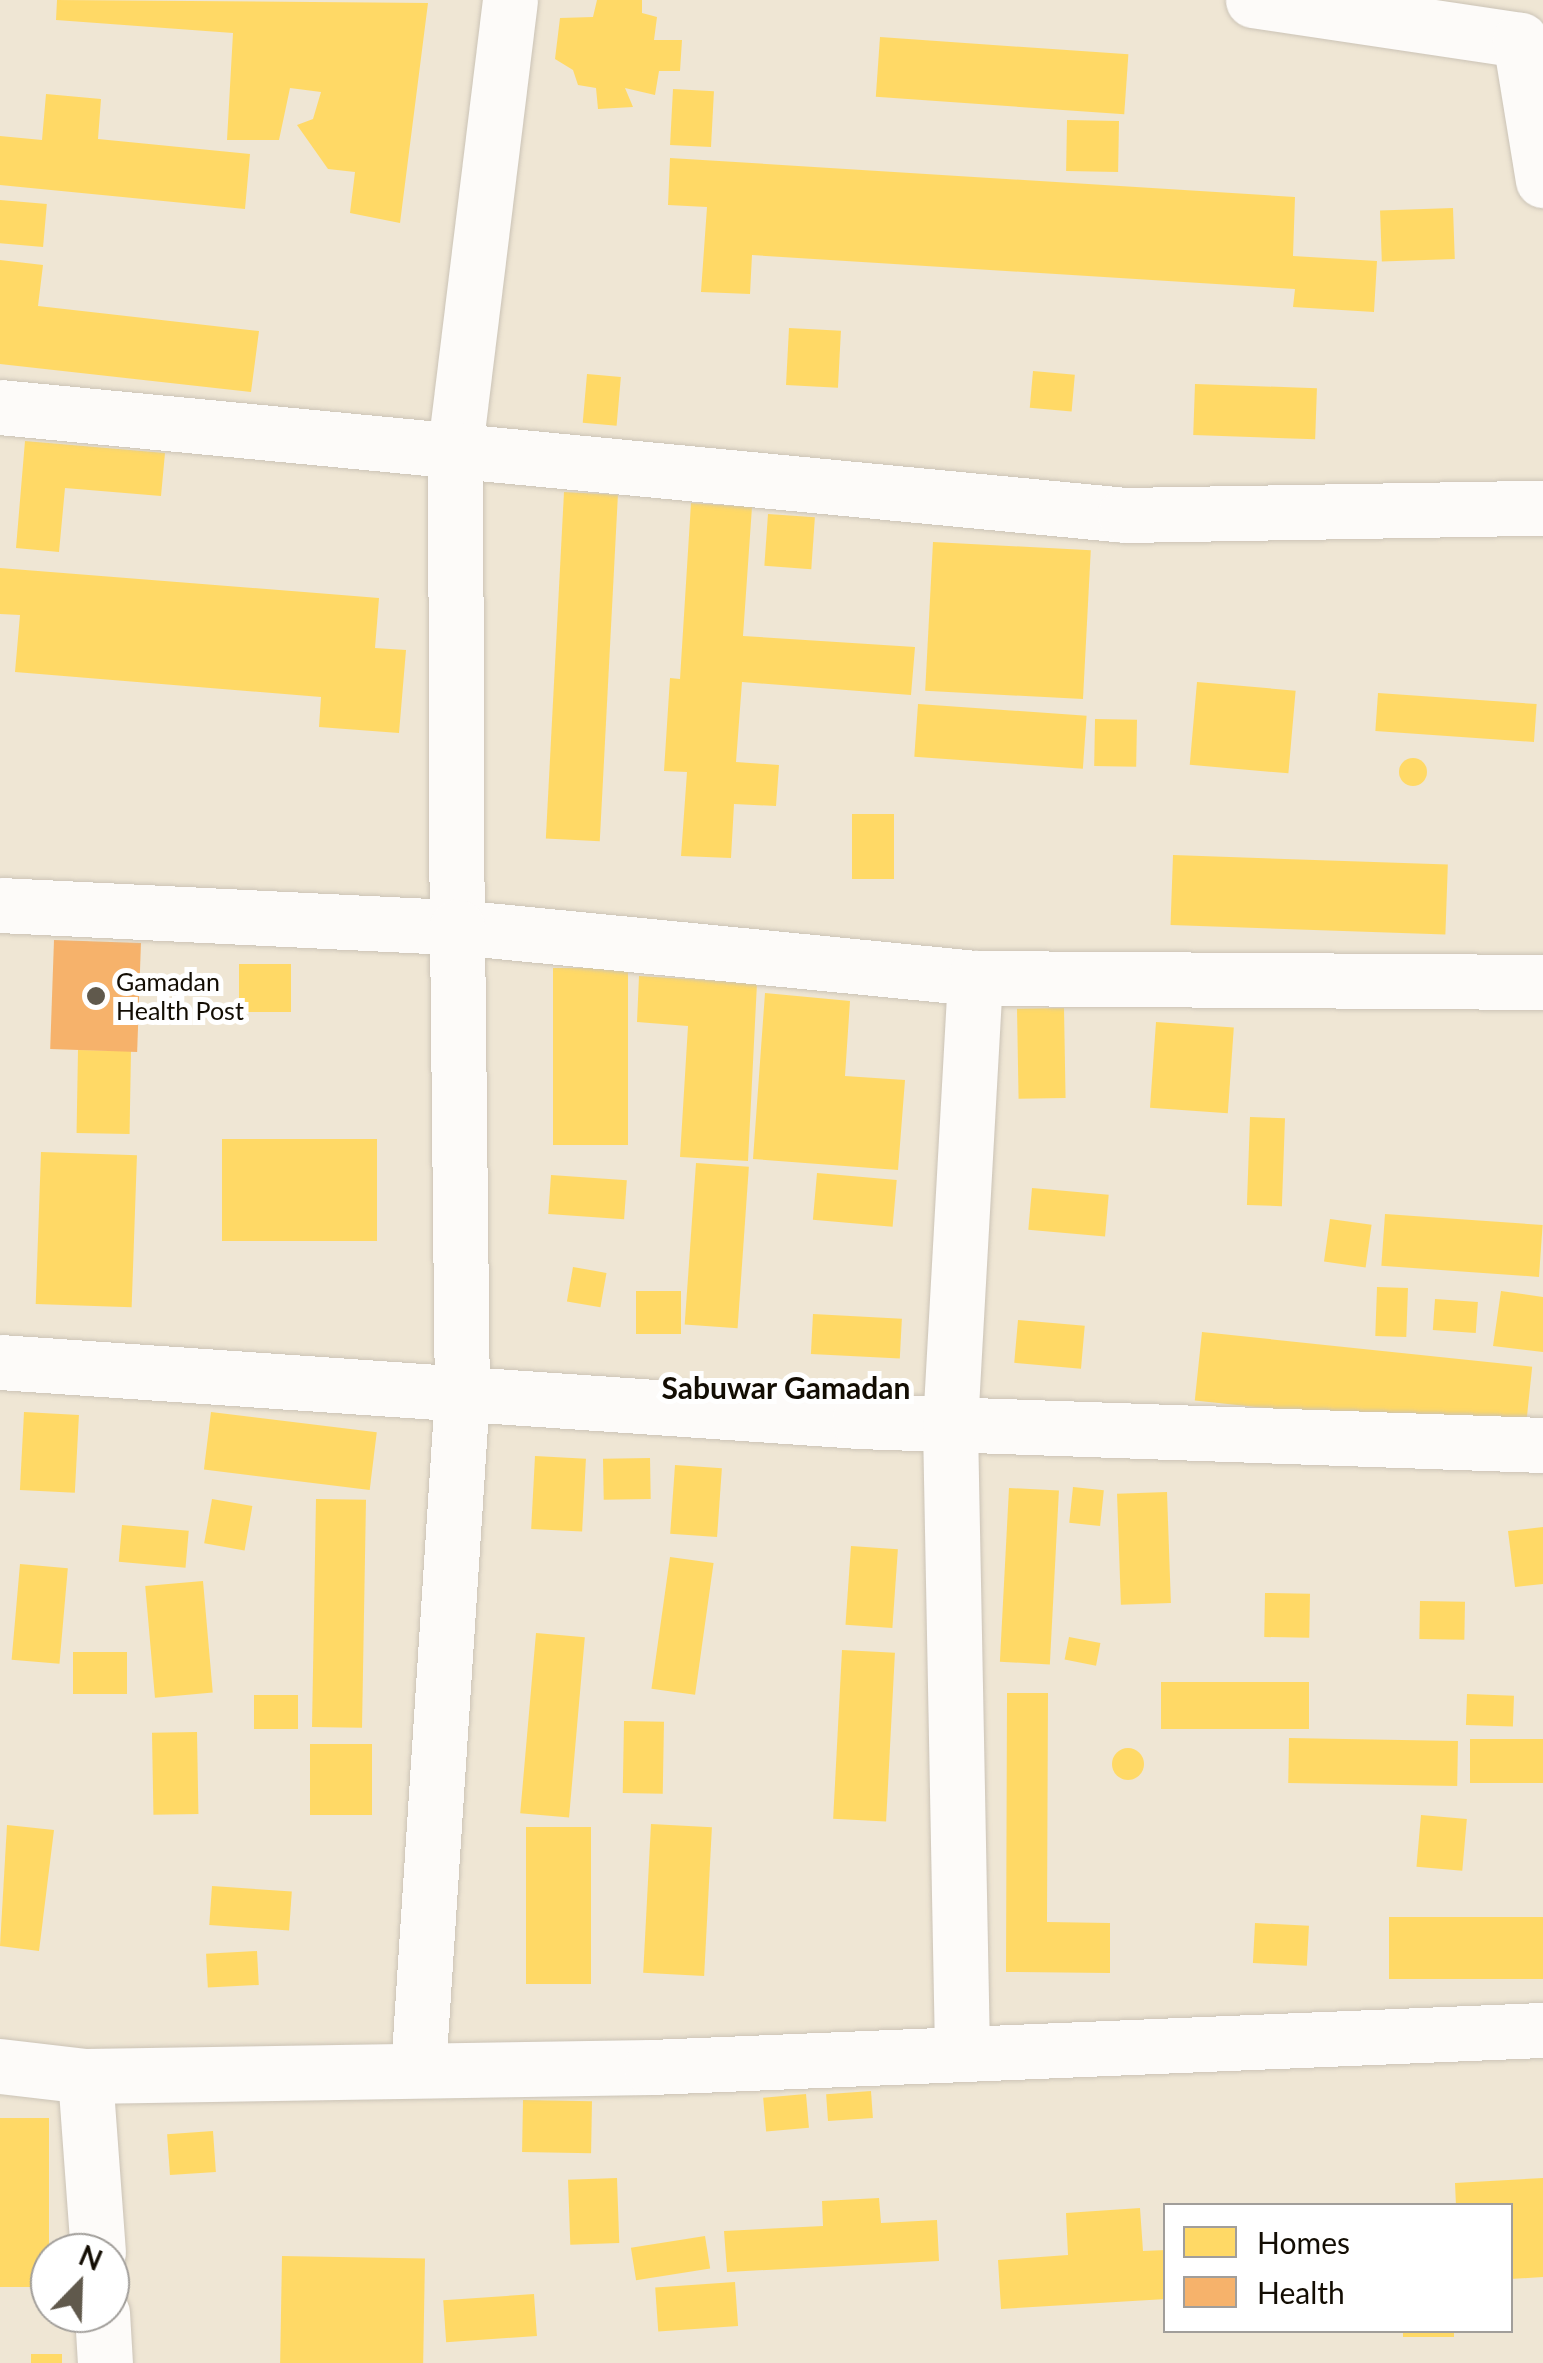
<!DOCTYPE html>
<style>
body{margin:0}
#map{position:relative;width:1543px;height:2363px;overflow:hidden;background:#efe6d4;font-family:Lato,sans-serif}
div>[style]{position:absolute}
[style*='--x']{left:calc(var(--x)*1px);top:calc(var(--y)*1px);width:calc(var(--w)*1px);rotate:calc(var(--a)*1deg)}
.homes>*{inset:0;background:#ffd966;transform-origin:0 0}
.round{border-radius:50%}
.health>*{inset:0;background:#f6b26b;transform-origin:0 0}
.roads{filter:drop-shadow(0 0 2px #cbc3b6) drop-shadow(0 0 2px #cbc3b6)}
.minor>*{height:55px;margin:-27.5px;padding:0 27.5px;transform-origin:27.5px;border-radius:27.5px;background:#fdfbf9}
.dots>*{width:28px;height:28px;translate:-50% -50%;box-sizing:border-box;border:5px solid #fff;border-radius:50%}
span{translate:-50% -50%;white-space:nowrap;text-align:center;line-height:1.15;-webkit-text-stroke:10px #fff;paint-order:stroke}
.poi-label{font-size:25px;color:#130d03}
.left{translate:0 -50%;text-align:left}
.quarter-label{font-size:30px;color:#130d03;font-weight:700}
.legend{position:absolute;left:1163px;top:2203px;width:350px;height:130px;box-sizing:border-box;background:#fff;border:2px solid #a19e9a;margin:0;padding:12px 18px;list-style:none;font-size:30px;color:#130d03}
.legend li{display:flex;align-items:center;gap:20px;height:50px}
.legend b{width:50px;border:2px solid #a19e9a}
.north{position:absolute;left:30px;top:2233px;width:100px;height:100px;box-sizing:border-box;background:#fff;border:2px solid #a19e9a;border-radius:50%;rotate:23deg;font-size:28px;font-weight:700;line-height:40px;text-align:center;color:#130d03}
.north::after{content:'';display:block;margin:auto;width:35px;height:45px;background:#60594c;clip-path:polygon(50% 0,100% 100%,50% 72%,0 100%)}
</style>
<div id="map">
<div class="homes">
<div style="clip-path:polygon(57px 0,428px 3px,400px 223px,350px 213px,355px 172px,328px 169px,297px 125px,313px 119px,321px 92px,290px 88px,279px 140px,227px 140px,233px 33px,56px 20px)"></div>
<div style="clip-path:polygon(597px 0,642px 0,642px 13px,657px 17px,654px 40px,682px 40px,680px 71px,659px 71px,655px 95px,625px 88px,633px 107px,598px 109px,596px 88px,578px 85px,573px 70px,555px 59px,560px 18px,593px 17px)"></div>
<div style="left:880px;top:37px;width:249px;height:60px;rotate:4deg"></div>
<div style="left:673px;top:89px;width:41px;height:56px;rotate:3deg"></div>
<div style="clip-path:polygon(46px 94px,101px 99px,98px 139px,250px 154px,245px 209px,0 185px,0 136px,42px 140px)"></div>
<div style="left:1067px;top:120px;width:52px;height:51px;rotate:1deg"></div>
<div style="clip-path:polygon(670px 158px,1295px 197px,1293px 256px,1377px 261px,1374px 312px,1293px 307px,1295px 289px,752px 255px,750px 294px,701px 292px,707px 207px,668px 205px)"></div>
<div style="left:0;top:200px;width:47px;height:43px;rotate:5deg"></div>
<div style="left:1453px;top:208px;width:51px;height:73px;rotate:88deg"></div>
<div style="clip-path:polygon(0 260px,43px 265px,38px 306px,259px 331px,251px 392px,0 364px)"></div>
<div style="left:789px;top:328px;width:52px;height:57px;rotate:3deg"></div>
<div style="left:1033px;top:371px;width:42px;height:37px;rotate:5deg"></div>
<div style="left:587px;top:374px;width:34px;height:49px;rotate:5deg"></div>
<div style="left:1195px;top:384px;width:122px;height:51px;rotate:2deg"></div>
<div style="clip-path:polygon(25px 441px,165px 453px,161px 496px,65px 488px,59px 552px,16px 548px)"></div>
<div style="left:564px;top:492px;width:54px;height:347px;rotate:3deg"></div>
<div style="clip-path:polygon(691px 503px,752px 507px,743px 636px,915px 647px,911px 695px,742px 682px,736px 762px,779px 765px,776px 806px,734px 804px,731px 858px,681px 856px,687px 772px,664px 771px,670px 678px,680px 679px)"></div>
<div style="left:768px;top:514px;width:47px;height:52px;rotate:4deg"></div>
<div style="left:933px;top:542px;width:158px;height:149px;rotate:3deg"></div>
<div style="clip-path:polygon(0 568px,379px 598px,375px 648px,406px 650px,399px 733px,319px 727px,321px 697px,15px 672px,20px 615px,0 614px)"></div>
<div style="left:1197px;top:682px;width:99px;height:83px;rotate:5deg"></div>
<div style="left:1378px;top:693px;width:159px;height:38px;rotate:4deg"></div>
<div style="left:918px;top:704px;width:169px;height:53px;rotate:4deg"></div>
<div style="left:1095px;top:719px;width:42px;height:47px;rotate:1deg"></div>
<div class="round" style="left:1399px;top:758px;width:28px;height:28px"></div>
<div style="left:894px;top:814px;width:65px;height:42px;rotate:90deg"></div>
<div style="left:1173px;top:855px;width:275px;height:70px;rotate:2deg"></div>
<div style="left:239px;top:964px;width:52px;height:48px"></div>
<div style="left:553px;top:968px;width:75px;height:177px"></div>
<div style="clip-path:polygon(639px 976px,757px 983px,748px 1161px,680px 1157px,688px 1026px,637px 1022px)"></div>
<div style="clip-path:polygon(765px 993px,850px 1001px,845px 1076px,905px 1080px,898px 1170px,753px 1159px)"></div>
<div style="left:1064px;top:1008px;width:90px;height:47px;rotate:89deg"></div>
<div style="left:1156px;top:1022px;width:78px;height:86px;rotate:4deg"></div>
<div style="left:78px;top:1050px;width:53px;height:83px;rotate:1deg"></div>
<div style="left:1250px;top:1117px;width:35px;height:88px;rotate:2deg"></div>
<div style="left:222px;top:1139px;width:155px;height:102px"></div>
<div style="left:41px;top:1152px;width:96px;height:152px;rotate:2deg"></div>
<div style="left:696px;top:1163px;width:53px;height:162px;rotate:4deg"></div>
<div style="left:817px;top:1173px;width:80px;height:47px;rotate:5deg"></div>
<div style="left:551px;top:1175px;width:76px;height:39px;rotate:4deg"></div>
<div style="left:1032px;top:1188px;width:77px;height:42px;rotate:5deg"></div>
<div style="left:1385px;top:1214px;width:158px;height:52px;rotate:4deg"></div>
<div style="left:1330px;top:1219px;width:42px;height:43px;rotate:8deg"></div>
<div style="left:573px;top:1267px;width:34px;height:35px;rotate:10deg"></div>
<div style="left:1377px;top:1287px;width:31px;height:49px;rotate:2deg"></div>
<div style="left:636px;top:1291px;width:45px;height:43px"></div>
<div style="clip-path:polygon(1501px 1291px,1543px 1297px,1543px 1352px,1493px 1346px)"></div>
<div style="left:1435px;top:1299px;width:43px;height:31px;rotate:4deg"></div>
<div style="left:813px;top:1314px;width:89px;height:40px;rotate:3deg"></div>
<div style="left:1018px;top:1320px;width:67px;height:43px;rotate:5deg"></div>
<div style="left:1202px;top:1332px;width:332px;height:69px;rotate:6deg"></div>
<div style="left:24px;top:1412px;width:55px;height:78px;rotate:3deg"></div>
<div style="left:211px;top:1412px;width:167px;height:58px;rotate:7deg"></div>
<div style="left:535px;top:1456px;width:51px;height:73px;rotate:3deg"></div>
<div style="left:650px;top:1458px;width:41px;height:47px;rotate:89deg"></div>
<div style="left:675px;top:1465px;width:47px;height:69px;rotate:4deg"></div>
<div style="left:1073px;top:1487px;width:31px;height:36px;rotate:6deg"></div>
<div style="left:1009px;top:1488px;width:50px;height:174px;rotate:3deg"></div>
<div style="left:1167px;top:1492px;width:111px;height:50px;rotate:88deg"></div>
<div style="left:212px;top:1499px;width:41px;height:45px;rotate:10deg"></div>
<div style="left:316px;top:1499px;width:50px;height:228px;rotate:1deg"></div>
<div style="left:122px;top:1525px;width:67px;height:37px;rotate:5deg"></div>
<div style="clip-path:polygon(1543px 1527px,1543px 1584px,1515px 1587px,1508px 1531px)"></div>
<div style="left:851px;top:1546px;width:47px;height:79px;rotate:4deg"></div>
<div style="left:670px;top:1557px;width:44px;height:133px;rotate:8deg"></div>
<div style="left:20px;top:1564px;width:48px;height:96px;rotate:5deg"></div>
<div style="left:203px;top:1581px;width:112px;height:58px;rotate:85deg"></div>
<div style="left:1265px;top:1593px;width:45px;height:44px;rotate:1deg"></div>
<div style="left:1420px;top:1601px;width:45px;height:38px;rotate:1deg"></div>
<div style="left:536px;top:1633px;width:49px;height:181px;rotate:5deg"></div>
<div style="left:1069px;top:1637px;width:32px;height:23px;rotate:11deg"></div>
<div style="left:842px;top:1650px;width:53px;height:169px;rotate:3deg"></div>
<div style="left:73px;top:1652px;width:54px;height:42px"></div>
<div style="left:1161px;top:1682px;width:148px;height:47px"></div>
<div style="clip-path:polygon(1007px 1693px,1048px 1693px,1047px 1922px,1110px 1923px,1110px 1973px,1006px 1972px)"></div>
<div style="left:1467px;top:1694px;width:47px;height:31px;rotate:2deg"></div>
<div style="left:254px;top:1695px;width:44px;height:34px"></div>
<div style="left:624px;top:1721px;width:40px;height:72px;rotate:1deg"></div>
<div style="left:197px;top:1732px;width:82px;height:45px;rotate:89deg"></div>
<div style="left:1289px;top:1738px;width:169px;height:45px;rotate:1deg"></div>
<div style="left:1470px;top:1739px;width:73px;height:44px"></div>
<div style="left:310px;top:1744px;width:62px;height:71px"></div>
<div class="round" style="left:1112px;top:1748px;width:32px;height:32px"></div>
<div style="left:1421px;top:1815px;width:46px;height:52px;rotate:5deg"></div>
<div style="left:651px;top:1824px;width:61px;height:149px;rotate:3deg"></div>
<div style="clip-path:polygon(7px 1825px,54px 1830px,39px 1951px,0 1946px)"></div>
<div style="left:526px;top:1827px;width:65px;height:157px"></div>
<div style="left:212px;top:1886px;width:80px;height:39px;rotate:4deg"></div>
<div style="left:1543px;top:1917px;width:62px;height:154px;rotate:90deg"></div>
<div style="left:1255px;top:1923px;width:54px;height:40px;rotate:3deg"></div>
<div style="left:257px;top:1951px;width:34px;height:51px;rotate:87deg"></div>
<div style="left:871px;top:2091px;width:27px;height:45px;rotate:86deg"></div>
<div style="left:806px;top:2094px;width:34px;height:43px;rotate:85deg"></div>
<div style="left:523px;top:2100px;width:69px;height:52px;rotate:1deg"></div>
<div style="left:49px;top:2118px;width:169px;height:49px;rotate:90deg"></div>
<div style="left:213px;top:2131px;width:41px;height:46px;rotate:86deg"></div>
<div style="left:617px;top:2178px;width:65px;height:49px;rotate:88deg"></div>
<div style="clip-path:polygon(1543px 2178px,1543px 2277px,1510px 2279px,1510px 2206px,1456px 2206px,1455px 2183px)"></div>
<div style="clip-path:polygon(879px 2198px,881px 2223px,937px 2220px,939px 2261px,727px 2272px,724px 2231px,823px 2226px,822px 2201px)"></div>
<div style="clip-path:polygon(1140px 2208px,1143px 2251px,1166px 2250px,1166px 2299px,1001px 2309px,998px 2260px,1068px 2255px,1066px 2213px)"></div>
<div style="left:705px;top:2236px;width:33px;height:75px;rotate:81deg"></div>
<div style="left:282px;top:2256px;width:143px;height:107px;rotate:1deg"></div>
<div style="left:735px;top:2282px;width:44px;height:80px;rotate:86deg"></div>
<div style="left:534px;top:2294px;width:42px;height:91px;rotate:86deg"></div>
<div style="left:1403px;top:2330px;width:51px;height:7px"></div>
<div style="left:31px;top:2354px;width:31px;height:9px"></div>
</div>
<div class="health">
<div style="left:54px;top:940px;width:87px;height:109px;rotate:2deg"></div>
</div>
<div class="roads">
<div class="minor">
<div style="--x:510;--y:0;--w:453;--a:97"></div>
<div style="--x:455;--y:450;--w:477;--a:89.8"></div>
<div style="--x:457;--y:927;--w:521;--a:5.62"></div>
<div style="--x:975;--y:978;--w:568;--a:0.4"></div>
<div style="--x:1253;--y:0;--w:270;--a:8.5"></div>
<div style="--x:1520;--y:40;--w:142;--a:80.7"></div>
<div style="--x:0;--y:407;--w:1130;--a:5.48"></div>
<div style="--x:1125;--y:515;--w:418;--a:-1"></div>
<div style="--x:0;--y:905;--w:458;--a:2.8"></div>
<div style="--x:457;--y:927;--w:467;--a:89.4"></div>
<div style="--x:462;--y:1394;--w:677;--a:93.72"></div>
<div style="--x:0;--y:1362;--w:861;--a:3.93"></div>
<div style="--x:859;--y:1421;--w:684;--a:2.01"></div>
<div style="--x:962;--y:2051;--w:626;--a:-91.1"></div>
<div style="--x:950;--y:1425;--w:448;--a:-86.8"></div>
<div style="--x:0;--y:2066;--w:86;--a:6.7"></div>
<div style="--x:85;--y:2076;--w:566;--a:-0.91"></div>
<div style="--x:651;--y:2067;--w:893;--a:-2.38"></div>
<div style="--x:85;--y:2076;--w:177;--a:85.8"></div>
<div style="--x:102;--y:2313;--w:50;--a:86.6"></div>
</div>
</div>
<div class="dots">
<div style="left:96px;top:996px;background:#60594c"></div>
</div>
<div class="poi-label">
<span class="left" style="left:116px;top:996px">Gamadan<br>Health Post</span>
</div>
<div class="quarter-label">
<span style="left:786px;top:1387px">Sabuwar Gamadan</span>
</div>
<ul class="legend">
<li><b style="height:28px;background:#ffd966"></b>Homes</li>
<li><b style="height:28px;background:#f6b26b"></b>Health</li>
</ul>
<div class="north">N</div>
</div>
